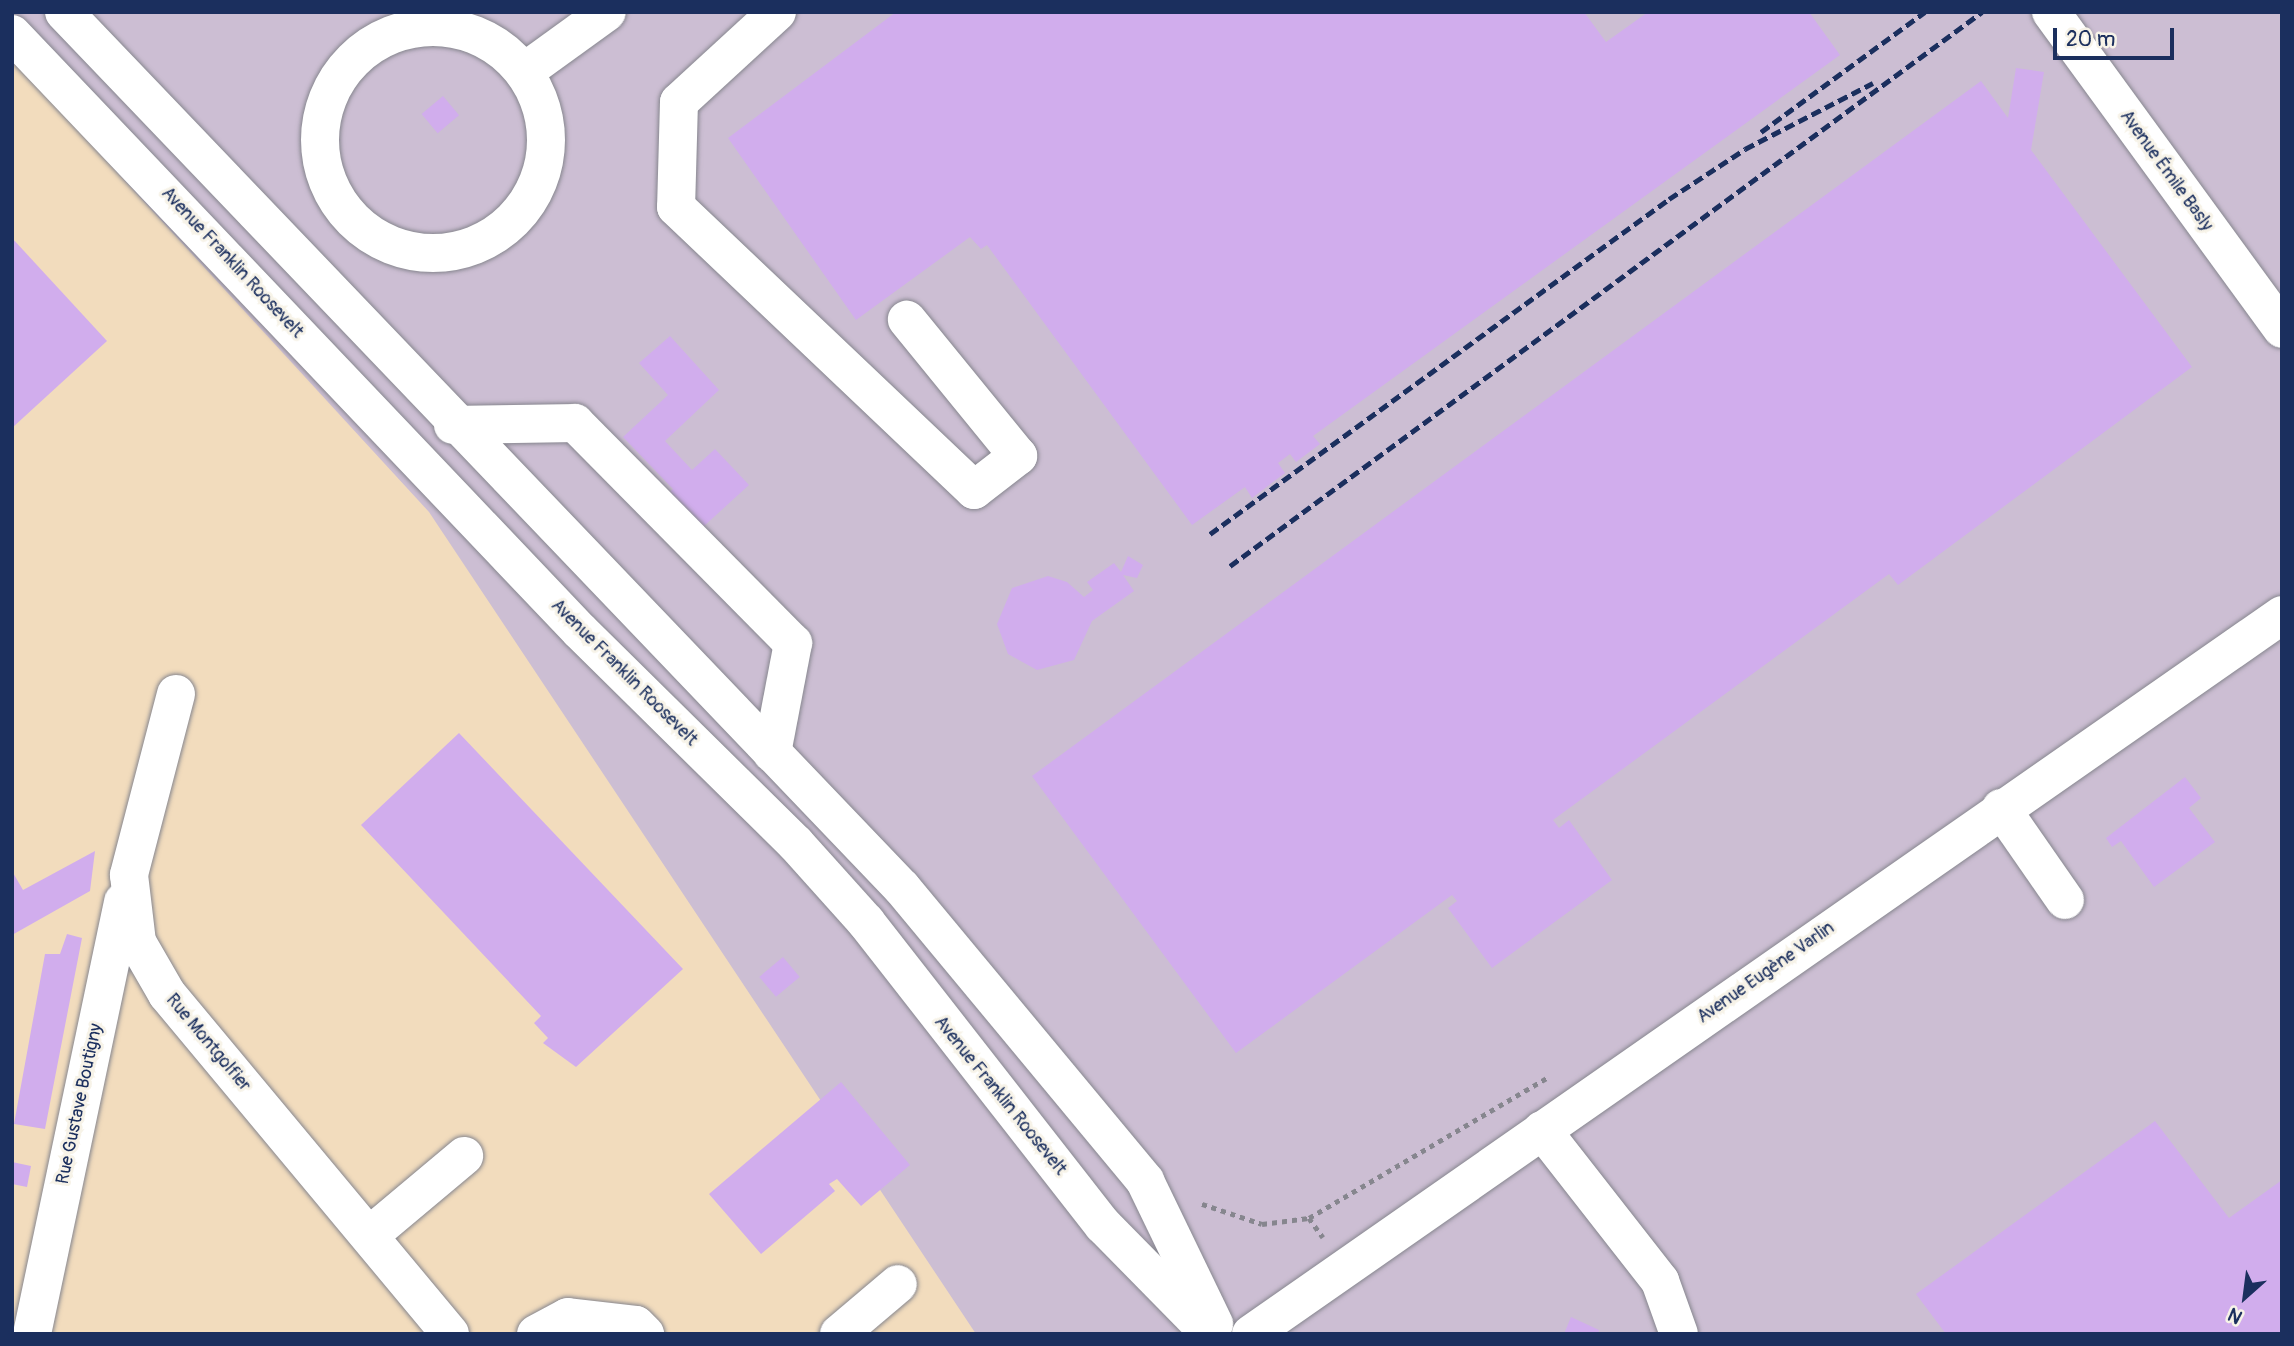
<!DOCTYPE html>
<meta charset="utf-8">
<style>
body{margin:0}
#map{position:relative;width:2294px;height:1346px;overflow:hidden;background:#f2dcbd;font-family:Pangolin,sans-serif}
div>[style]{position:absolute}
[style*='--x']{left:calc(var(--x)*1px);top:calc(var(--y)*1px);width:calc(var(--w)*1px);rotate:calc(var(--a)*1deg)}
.industrial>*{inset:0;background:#ccbed3}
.building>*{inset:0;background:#d1aded;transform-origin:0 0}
.path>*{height:4.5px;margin-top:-2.25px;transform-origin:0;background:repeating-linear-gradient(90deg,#86868e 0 5px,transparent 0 10px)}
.roads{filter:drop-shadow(0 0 2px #86868e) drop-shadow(0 0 2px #86868e)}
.minor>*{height:38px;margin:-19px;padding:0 19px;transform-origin:19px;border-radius:19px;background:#fff}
.minor>.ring{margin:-19px;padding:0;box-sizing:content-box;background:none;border:38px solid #fff;border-radius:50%}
.major>*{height:38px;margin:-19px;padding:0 19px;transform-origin:19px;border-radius:19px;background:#fff}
.rail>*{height:5px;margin-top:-2.5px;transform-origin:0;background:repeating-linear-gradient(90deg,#1b2f5e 0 10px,transparent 0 15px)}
span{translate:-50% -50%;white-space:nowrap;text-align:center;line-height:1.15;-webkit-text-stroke:6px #f7f3e8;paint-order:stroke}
.street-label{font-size:18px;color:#1b2f5e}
.frame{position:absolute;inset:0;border:14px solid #1b2f5e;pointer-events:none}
.north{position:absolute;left:2210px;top:1262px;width:70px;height:70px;-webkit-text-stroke:5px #f7f3e8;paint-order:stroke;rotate:208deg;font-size:19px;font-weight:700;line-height:28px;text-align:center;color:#1b2f5e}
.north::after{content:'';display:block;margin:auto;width:24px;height:32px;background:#1b2f5e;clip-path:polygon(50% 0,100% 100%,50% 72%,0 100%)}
.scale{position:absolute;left:2053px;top:28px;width:121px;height:32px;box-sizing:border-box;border:4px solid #1b2f5e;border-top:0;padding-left:9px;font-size:21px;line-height:24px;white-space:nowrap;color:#1b2f5e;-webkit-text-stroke:5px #f7f3e8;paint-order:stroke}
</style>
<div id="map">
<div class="industrial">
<div style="clip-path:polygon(12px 12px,2282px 12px,2282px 1334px,976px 1334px,429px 512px,12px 58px)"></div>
</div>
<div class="building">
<div style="clip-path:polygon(896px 12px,1584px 12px,1606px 42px,1648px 12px,1809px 12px,1840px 55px,1313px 436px,1320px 444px,1296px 462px,1290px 454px,1278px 463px,1285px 473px,1252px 498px,1245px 487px,1192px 525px,987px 245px,981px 249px,970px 237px,856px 320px,728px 138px)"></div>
<div style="clip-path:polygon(2016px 68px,2044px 72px,2031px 150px,2192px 367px,1898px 585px,1889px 574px,1553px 820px,1559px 828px,1569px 820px,1612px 880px,1492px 968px,1448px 908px,1457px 901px,1452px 895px,1236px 1053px,1032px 776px,1981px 81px,2008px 118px)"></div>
<div style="left:443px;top:96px;width:25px;height:28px;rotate:50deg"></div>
<div style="clip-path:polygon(12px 238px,107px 341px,12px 428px)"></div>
<div style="clip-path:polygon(670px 336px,719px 390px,665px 441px,692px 470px,715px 449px,749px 485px,692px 537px,660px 501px,673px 489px,623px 437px,668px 395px,639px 363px)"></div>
<div style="clip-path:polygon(1128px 556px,1143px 565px,1137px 578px,1123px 575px,1134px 591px,1092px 621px,1074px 660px,1037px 670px,1008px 654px,997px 624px,1012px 588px,1048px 576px,1067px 582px,1084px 597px,1093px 590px,1087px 582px,1114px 563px,1121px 572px)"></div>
<div style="clip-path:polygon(459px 733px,683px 969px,576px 1067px,543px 1043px,548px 1038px,534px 1023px,541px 1016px,361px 825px)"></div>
<div style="clip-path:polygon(2185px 777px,2201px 798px,2189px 808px,2215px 842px,2154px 887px,2121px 841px,2112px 847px,2106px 838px)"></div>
<div style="clip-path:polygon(95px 851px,90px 891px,12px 935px,12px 871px,23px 890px)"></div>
<div style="clip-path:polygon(67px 934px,82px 938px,45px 1129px,14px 1124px,45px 954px,60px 954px)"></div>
<div style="left:783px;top:957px;width:26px;height:31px;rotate:50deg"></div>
<div style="clip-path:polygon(841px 1082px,910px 1165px,861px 1206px,837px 1179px,829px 1184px,835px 1191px,761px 1254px,709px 1194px)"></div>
<div style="clip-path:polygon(2155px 1121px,2229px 1218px,2282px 1180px,2282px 1334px,1946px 1334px,1916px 1294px)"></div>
<div style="clip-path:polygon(12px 1162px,31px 1166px,27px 1187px,12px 1184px)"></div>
<div style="clip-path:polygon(1571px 1317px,1599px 1330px,1598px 1334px,1564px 1334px)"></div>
</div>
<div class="path">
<div style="--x:1202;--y:1204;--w:63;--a:18.4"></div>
<div style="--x:1262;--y:1224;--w:47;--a:-7.3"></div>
<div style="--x:1309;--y:1218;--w:277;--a:-30.5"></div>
<div style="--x:1309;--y:1218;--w:24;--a:54"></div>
</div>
<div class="roads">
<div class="minor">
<div style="--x:777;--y:12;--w:133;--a:137.4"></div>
<div style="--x:679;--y:102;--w:105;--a:91.6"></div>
<div style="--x:676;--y:207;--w:411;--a:43.5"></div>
<div style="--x:974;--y:490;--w:56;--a:-37.7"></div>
<div style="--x:1018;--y:456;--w:176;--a:-129.2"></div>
<div style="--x:2051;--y:12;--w:392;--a:53.9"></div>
<div class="ring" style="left:320px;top:27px;width:188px;height:188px"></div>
<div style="--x:524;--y:72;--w:102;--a:-35.9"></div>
<div style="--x:453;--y:425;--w:122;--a:-0.9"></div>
<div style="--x:575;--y:423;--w:310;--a:45.3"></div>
<div style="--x:793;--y:643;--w:112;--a:100.8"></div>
<div style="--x:176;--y:694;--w:187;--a:104.6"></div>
<div style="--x:129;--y:875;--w:67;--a:83.2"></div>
<div style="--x:137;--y:942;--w:60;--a:60"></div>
<div style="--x:167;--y:994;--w:442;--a:50.2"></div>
<div style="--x:2001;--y:808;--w:112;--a:55.2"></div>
<div style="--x:1542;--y:1130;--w:192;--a:52"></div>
<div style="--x:1660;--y:1281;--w:56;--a:70.3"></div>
<div style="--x:370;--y:1235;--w:123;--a:-40"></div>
<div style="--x:32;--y:1334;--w:442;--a:-78.1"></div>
<div style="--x:536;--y:1334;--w:36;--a:-28"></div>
<div style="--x:568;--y:1317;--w:68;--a:6.7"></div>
<div style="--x:636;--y:1325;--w:13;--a:45"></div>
<div style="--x:839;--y:1334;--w:77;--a:-40.3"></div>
<div style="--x:1251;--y:1334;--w:1257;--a:-34.89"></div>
</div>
<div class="major">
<div style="--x:64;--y:12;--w:1212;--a:46.27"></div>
<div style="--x:902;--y:888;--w:381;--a:50.3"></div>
<div style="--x:1145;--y:1181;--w:159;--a:64.2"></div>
<div style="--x:12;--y:34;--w:824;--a:46.43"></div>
<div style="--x:580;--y:631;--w:303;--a:44.6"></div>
<div style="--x:796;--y:844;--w:105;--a:48.1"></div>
<div style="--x:866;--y:922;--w:385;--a:52"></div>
<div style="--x:1103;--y:1225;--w:153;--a:45.5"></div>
</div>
</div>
<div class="rail">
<div style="--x:1761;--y:132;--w:203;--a:-36.2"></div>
<div style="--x:1210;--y:534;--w:568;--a:-36.12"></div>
<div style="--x:1669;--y:199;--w:91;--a:-33.3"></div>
<div style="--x:1745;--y:149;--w:144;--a:-27.3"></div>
<div style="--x:1230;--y:566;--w:934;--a:-36.38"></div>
</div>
<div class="street-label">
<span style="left:2166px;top:171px;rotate:54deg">Avenue Émile Basly</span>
<span style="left:232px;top:263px;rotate:47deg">Avenue Franklin Roosevelt</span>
<span style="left:624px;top:673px;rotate:45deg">Avenue Franklin Roosevelt</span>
<span style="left:1766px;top:973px;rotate:-35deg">Avenue Eugène Varlin</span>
<span style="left:208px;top:1043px;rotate:50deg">Rue Montgolfier</span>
<span style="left:1000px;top:1096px;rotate:51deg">Avenue Franklin Roosevelt</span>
<span style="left:80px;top:1104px;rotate:-78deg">Rue Gustave Boutigny</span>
</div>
<div class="frame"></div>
<div class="north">N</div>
<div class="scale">20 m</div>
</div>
